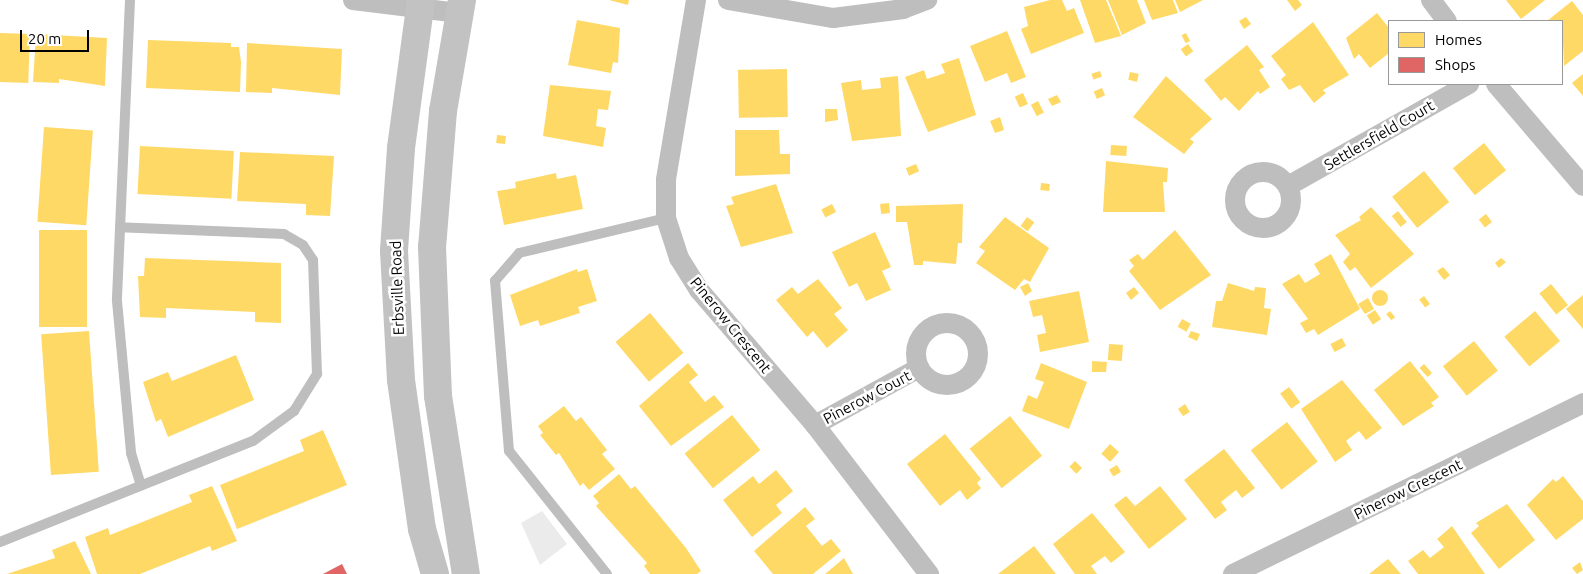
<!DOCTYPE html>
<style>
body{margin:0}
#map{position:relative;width:1583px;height:574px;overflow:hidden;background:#fff;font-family:Ubuntu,sans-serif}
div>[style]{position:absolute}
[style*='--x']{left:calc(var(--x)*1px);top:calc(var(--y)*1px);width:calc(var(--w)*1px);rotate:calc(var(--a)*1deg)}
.green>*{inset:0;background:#ebebeb}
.homes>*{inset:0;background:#ffd966;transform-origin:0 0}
.round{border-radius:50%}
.shops>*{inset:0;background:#e06666}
.service>*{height:10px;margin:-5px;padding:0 5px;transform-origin:5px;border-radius:5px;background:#bebebe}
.minor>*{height:20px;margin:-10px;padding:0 10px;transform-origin:10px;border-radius:10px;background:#bebebe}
.minor>.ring{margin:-10px;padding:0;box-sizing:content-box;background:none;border:20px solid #bebebe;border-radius:50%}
.secondary>*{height:28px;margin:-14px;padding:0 14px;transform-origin:14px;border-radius:14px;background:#c2c2c2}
span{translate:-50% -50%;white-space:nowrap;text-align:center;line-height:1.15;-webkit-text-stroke:5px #fff;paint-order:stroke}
.street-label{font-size:15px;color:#000}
.legend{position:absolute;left:1388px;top:20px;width:175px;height:65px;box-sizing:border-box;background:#fff;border:1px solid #999;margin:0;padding:6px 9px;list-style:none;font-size:15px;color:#000}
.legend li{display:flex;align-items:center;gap:10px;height:25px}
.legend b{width:25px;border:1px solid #999}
.scale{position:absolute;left:20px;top:30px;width:69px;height:22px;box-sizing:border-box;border:2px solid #000;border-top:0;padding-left:6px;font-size:15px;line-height:18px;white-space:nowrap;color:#000;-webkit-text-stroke:4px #fff;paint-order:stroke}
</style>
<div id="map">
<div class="green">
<div style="clip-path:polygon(542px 511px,567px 544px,540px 565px,521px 523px)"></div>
</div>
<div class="homes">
<div style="clip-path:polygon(609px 0,629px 0,628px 5px)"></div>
<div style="clip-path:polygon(1050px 0,1062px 0,1067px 11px,1074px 8px,1084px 33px,1031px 54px,1021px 29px,1028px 26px,1024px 7px)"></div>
<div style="clip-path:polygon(1080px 0,1106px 0,1121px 36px,1095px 43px)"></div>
<div style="clip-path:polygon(1108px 0,1137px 0,1146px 23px,1122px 35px)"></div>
<div style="clip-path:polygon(1144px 0,1173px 0,1178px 13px,1152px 20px)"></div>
<div style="clip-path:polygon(1175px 0,1203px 0,1180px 12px)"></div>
<div style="clip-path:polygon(1287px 0,1298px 0,1302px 5px,1295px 11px)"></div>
<div style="clip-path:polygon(1506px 0,1545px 0,1521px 19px)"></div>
<div style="clip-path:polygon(1572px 1px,1583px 15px,1583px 51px,1564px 66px,1562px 21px,1547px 21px)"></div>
<div style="clip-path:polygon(1377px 13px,1389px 28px,1389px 53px,1370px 68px,1359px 54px,1354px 59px,1346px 38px)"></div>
<div style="clip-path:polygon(1246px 17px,1251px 24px,1244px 29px,1239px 21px)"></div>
<div style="clip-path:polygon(577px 20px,620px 28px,618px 63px,613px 62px,611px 73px,568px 65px)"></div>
<div style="clip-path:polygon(1313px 22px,1349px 75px,1323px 90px,1326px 93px,1314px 103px,1300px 85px,1289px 90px,1281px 79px,1286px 75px,1271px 56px)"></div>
<div style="clip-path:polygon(1007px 31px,1026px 77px,1011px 83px,1007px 73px,985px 82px,970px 46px)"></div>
<div style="left:0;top:33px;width:30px;height:49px;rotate:2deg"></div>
<div style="left:1186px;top:33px;width:9px;height:5px;rotate:63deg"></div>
<div style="clip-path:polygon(36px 34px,107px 38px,105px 86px,59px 79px,59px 83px,33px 82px)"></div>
<div style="clip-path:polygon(148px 40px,231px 43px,231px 47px,239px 47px,241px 62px,240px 92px,146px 88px)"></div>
<div style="clip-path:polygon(247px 43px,342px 49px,340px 95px,272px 88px,272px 93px,246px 92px)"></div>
<div style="left:1188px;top:44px;width:9px;height:9px;rotate:54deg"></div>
<div style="clip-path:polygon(1247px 45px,1264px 67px,1259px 70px,1270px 87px,1260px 94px,1258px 91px,1239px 111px,1225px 97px,1221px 101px,1204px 80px)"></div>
<div style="clip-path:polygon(959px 58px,976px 115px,928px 132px,905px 77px,924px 70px,927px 79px,945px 73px,941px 64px)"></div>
<div style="left:787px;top:69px;width:48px;height:49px;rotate:89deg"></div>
<div style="left:1100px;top:71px;width:6px;height:9px;rotate:72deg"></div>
<div style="left:1130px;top:72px;width:9px;height:8px;rotate:13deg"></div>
<div style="clip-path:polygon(1583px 74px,1583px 96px,1572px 83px)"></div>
<div style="clip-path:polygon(898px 76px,901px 136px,852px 141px,841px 83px,861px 80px,862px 90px,881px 88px,880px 78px)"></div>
<div style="clip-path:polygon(1166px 76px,1212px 119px,1190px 139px,1194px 142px,1184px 154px,1133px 117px)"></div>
<div style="clip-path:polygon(550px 85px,611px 91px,608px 110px,598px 109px,596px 126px,606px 128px,603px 147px,543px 136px)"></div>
<div style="left:1102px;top:88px;width:8px;height:9px;rotate:67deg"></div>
<div style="left:1023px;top:93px;width:12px;height:9px;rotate:66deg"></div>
<div style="clip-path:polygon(1057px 95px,1061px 102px,1052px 106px,1048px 99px)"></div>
<div style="left:1038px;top:101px;width:13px;height:8px;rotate:63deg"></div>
<div style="clip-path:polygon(825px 109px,837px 109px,838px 120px,825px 122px)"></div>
<div style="clip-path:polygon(1000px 117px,1004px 130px,995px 133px,990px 121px)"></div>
<div style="left:44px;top:127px;width:49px;height:95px;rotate:4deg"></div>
<div style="clip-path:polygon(735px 130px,779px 130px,780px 154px,790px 154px,790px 174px,735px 176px)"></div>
<div style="left:497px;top:135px;width:9px;height:8px;rotate:6deg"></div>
<div style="left:1484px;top:143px;width:35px;height:40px;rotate:51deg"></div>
<div style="left:1111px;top:145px;width:16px;height:10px;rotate:4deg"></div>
<div style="left:140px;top:146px;width:94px;height:48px;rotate:3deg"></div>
<div style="clip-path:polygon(240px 152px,334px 156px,330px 216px,306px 215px,306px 204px,237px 201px)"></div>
<div style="clip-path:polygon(1106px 161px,1168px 168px,1167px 182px,1163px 182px,1165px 212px,1103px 212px)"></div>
<div style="left:916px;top:164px;width:8px;height:11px;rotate:67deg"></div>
<div style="left:1424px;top:171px;width:40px;height:41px;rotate:51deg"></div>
<div style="clip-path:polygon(556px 173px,557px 179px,576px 175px,583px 209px,504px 225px,497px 191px,516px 188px,515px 182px)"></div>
<div style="left:1041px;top:183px;width:9px;height:7px;rotate:6deg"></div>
<div style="clip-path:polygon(776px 184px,793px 233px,741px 247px,726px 206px,734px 204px,731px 197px)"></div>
<div style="left:889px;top:203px;width:10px;height:9px;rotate:84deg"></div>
<div style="left:832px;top:204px;width:9px;height:12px;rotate:63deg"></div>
<div style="clip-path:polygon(963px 204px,962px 243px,958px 243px,956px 264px,923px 261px,923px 265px,914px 265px,907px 222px,896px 222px,896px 206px)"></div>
<div style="clip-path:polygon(1371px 207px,1414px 254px,1371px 288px,1355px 267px,1350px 271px,1343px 262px,1350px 254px,1335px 235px,1361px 220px,1359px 217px)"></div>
<div style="left:1398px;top:211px;width:14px;height:8px;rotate:51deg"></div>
<div style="left:1486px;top:214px;width:10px;height:9px;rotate:53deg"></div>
<div style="clip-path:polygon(1005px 217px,1049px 248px,1030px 282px,1024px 279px,1015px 290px,976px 263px,985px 251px,979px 247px)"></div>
<div style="left:1027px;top:217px;width:9px;height:11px;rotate:36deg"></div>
<div style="left:39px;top:230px;width:48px;height:97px"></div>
<div style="clip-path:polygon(1175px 230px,1211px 275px,1160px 310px,1129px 271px,1134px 266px,1129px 260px,1138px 254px,1143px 260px)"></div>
<div style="clip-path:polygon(875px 232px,891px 267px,882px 271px,891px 290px,866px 301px,857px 283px,849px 287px,832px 252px)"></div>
<div style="clip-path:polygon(1331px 254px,1360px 309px,1318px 335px,1314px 329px,1306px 333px,1300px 323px,1308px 319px,1282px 284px,1299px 274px,1305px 283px,1320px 274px,1314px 264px)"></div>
<div style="clip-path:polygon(145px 258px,281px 263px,281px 323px,255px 322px,255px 312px,166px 308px,166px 318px,140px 317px,138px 276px,144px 276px)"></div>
<div style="clip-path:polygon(1501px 258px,1506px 262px,1499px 268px,1495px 263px)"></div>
<div style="clip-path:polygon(1443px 267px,1450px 275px,1444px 280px,1437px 271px)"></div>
<div style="clip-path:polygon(577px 269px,578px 272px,587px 269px,597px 301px,578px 307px,580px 313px,540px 326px,538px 320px,520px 326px,510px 295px)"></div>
<div style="clip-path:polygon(818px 279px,842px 308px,834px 314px,848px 330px,827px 348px,813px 331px,807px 337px,776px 300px,792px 287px,798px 294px)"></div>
<div style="clip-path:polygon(1028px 283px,1032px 291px,1025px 296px,1020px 287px)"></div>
<div style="clip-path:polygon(1228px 283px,1254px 291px,1255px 287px,1266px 288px,1264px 308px,1271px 309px,1267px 335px,1212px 327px,1216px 301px,1222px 301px)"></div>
<div style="left:1551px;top:284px;width:27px;height:15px;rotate:51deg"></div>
<div style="clip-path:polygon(1134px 287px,1139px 293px,1131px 300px,1126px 293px)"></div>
<div class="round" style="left:1372px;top:290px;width:16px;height:16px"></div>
<div style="clip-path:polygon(1079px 291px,1089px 342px,1040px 352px,1037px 335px,1046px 333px,1042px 315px,1033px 317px,1029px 301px)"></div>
<div style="clip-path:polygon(1583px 295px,1583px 329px,1566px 309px)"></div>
<div style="left:1424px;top:296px;width:10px;height:6px;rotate:53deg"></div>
<div style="clip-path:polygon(1368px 298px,1374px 309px,1365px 314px,1358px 304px)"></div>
<div style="left:1375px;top:310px;width:11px;height:10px;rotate:56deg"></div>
<div style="left:1390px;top:311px;width:8px;height:5px;rotate:50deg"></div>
<div style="left:1535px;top:311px;width:39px;height:40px;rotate:50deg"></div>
<div style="left:650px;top:313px;width:52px;height:45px;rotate:50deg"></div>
<div style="left:1182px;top:319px;width:10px;height:9px;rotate:29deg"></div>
<div style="left:89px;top:331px;width:141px;height:48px;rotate:86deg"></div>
<div style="clip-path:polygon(1191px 331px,1200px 334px,1197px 341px,1188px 337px)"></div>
<div style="left:1342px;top:338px;width:9px;height:13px;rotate:63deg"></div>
<div style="left:1474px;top:341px;width:38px;height:40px;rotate:51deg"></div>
<div style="left:1109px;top:344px;width:14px;height:16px;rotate:4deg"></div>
<div style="clip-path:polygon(236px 355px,254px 400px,168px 437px,161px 419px,156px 422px,143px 382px,168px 372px,172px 381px)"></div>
<div style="clip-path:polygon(1092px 361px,1107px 362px,1106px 372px,1092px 372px)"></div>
<div style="clip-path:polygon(1410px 361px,1439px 397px,1431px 403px,1434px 406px,1403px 426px,1374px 390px)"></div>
<div style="clip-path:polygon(688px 363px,698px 375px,689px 382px,705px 402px,714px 395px,724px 407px,671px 446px,639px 406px)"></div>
<div style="clip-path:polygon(1041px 363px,1087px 382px,1069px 429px,1022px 411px,1028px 395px,1037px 399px,1044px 382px,1035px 379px)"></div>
<div style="left:1424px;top:364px;width:12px;height:6px;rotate:48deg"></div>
<div style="clip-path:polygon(1342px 380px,1382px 428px,1366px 440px,1359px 431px,1346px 441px,1352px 450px,1335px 462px,1301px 409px)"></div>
<div style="left:1289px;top:387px;width:19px;height:11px;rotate:54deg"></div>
<div style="clip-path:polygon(1185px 404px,1190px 412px,1183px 416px,1178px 409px)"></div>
<div style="clip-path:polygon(564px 406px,576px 421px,581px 417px,607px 450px,602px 454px,615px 469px,589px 490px,583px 483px,580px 486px,559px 453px,556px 455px,540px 435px,543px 433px,538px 426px)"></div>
<div style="left:732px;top:415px;width:45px;height:61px;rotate:51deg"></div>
<div style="left:1010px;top:416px;width:51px;height:52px;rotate:51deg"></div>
<div style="left:1287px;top:422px;width:50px;height:46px;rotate:52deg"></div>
<div style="clip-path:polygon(323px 430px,347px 485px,237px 529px,220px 485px,304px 451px,300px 440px)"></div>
<div style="clip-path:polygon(945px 434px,981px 479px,977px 483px,981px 488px,967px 500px,960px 490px,940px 506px,907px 464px)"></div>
<div style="left:1110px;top:444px;width:12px;height:13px;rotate:42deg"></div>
<div style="clip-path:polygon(1224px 449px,1255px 488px,1242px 498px,1236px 490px,1221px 502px,1227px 510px,1215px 519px,1184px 480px)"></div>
<div style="left:1075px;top:461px;width:10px;height:8px;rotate:45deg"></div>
<div style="left:1117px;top:465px;width:8px;height:9px;rotate:60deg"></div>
<div style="clip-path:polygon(776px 470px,793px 491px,776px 505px,782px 513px,752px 537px,723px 500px,753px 476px,759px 484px)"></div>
<div style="clip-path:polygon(619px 474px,631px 489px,635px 486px,686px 548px,701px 571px,697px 574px,650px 574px,644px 566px,647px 563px,596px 506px,599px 503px,593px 496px)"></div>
<div style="clip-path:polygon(1563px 476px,1583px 501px,1583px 519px,1556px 540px,1527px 505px,1553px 479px,1556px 482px)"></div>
<div style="clip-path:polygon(212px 486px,237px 541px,212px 551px,210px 546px,140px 574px,97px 574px,85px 537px,108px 528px,110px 535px,192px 502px,189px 495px)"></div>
<div style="clip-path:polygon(1160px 486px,1187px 519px,1149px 549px,1114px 505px,1126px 496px,1135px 506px)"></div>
<div style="clip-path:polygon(1507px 504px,1535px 540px,1499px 569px,1471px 533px,1479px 526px,1476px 523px)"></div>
<div style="clip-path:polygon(805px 507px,815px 519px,806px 526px,822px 546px,831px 539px,841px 551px,813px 574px,773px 574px,754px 551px)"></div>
<div style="clip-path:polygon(1092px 513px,1125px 552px,1111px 563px,1105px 556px,1091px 566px,1097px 574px,1075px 574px,1053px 544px)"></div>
<div style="clip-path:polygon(1452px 526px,1485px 574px,1418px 574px,1408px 561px,1423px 550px,1430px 558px,1444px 547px,1437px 539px)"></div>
<div style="clip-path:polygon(75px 541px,91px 574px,7px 574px,55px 558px,52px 550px)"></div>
<div style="clip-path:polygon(1034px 546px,1056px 574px,998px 574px)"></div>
<div style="clip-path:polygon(844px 558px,853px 574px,825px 574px)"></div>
<div style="clip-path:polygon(1388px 559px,1401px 574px,1369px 574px)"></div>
<div style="clip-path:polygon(1580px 562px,1583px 570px,1577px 574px,1572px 568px)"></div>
</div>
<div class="shops">
<div style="clip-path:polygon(342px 564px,347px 574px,323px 574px)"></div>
</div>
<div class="service">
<div style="--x:130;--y:0;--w:301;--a:92.5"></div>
<div style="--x:117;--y:301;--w:153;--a:84.7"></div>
<div style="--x:131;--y:453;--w:34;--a:73"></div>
<div style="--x:0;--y:542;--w:272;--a:-21.8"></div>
<div style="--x:253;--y:441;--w:51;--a:-36.2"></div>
<div style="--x:294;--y:411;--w:44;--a:-58.1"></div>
<div style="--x:317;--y:374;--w:114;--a:-92"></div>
<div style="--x:313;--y:260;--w:18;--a:-124"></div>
<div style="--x:303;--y:245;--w:22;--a:-150"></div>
<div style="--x:284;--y:234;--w:164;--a:-177.6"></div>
<div style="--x:607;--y:574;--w:157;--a:-128.5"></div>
<div style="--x:509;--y:451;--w:171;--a:-94.7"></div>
<div style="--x:495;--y:281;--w:37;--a:-49"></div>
<div style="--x:519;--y:253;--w:151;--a:-13.4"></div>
</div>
<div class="minor">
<div style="--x:353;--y:0;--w:107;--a:7"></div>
<div style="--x:696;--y:0;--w:182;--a:99.5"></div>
<div style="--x:666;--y:180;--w:38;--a:90"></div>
<div style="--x:666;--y:218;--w:42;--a:72"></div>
<div style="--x:679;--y:258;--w:38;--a:58"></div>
<div style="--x:699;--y:290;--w:178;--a:49.3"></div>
<div style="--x:815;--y:425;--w:188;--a:52.6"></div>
<div style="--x:728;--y:0;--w:107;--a:9.7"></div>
<div style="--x:833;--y:18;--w:71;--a:-7.3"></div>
<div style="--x:903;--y:9;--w:26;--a:-21"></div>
<div style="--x:1431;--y:0;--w:26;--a:53"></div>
<div style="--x:1496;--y:84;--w:134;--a:49.5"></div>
<div class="ring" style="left:1235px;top:172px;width:36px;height:36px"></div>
<div style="--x:1288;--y:186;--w:208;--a:-29.4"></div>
<div class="ring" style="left:916px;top:323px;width:42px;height:42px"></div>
<div style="--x:815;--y:425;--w:119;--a:-28.7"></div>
<div style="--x:1233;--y:574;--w:390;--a:-26"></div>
</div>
<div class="secondary">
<div style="--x:421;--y:0;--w:149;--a:97.7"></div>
<div style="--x:401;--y:148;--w:103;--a:93.9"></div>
<div style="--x:394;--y:251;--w:129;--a:86.9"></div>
<div style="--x:401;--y:380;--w:150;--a:82"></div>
<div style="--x:422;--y:529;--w:47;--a:73.9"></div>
<div style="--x:462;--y:0;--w:113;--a:99.7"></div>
<div style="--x:443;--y:111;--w:136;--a:94.6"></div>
<div style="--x:432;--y:247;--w:149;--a:87.7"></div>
<div style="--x:438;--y:396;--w:180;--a:81.1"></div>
</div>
<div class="street-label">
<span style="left:1379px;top:135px;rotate:-30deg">Settlersfield Court</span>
<span style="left:397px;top:288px;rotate:-92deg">Erbsville Road</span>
<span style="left:731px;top:325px;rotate:51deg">Pinerow Crescent</span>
<span style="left:867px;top:397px;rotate:-28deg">Pinerow Court</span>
<span style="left:1408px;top:489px;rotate:-26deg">Pinerow Crescent</span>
</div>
<ul class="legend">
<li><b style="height:14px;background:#ffd966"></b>Homes</li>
<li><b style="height:14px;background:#e06666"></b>Shops</li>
</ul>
<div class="scale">20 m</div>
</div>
